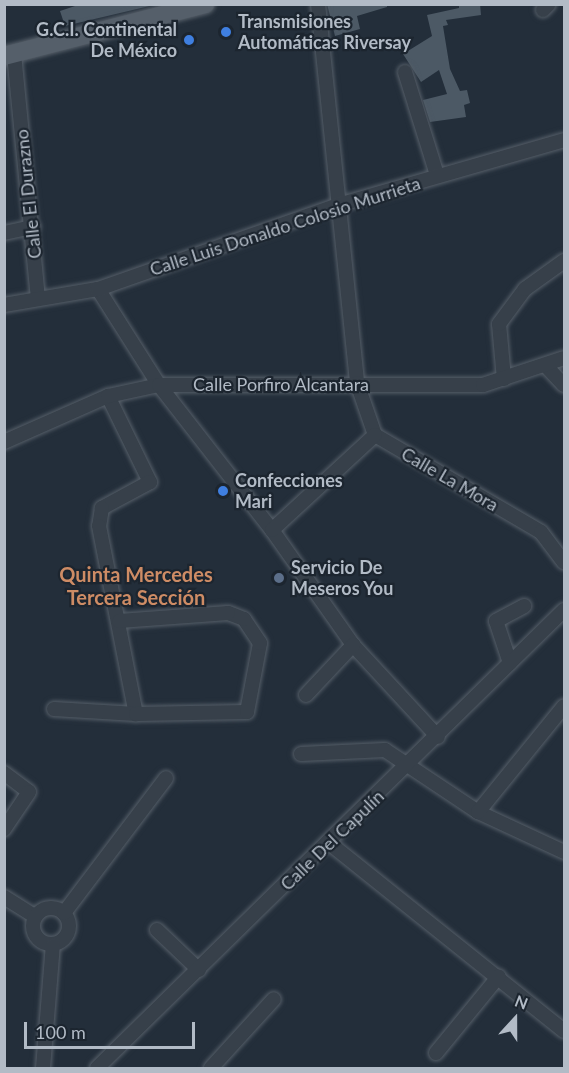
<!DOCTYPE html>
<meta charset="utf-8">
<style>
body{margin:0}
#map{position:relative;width:569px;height:1073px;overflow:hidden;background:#232e3a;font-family:Lato,sans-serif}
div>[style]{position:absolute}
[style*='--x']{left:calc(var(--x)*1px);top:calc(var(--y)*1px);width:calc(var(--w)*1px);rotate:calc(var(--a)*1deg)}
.building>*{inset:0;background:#4c5965}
.roads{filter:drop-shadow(0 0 2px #555e68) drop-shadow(0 0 2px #555e68)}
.minor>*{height:14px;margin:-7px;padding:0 7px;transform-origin:7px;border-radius:7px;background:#37404a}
.minor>.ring{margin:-7px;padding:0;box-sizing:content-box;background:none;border:14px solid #37404a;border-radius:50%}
.major>*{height:18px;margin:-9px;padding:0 9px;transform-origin:9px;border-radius:9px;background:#555f6a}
.dots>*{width:16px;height:16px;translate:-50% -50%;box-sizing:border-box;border:3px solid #1c252f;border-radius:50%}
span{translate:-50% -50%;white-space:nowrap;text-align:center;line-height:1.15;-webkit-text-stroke:4.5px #1c252f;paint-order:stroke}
.poi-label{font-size:18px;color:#b2bbc6;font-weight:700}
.left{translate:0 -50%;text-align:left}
.right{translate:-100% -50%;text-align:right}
.street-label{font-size:18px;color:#b2bbc6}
.neighbourhood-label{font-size:20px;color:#ce8c65;font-weight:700}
.frame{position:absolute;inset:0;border:6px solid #b2bbc6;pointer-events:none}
.north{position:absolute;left:485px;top:989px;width:60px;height:60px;-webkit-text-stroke:4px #1c252f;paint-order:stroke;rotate:21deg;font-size:16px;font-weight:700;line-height:24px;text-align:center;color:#b2bbc6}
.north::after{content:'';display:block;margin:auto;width:21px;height:27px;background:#b2bbc6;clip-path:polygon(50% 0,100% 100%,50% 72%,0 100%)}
.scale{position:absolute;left:24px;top:1022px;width:171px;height:27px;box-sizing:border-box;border:3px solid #b2bbc6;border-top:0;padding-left:8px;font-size:18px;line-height:21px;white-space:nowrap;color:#b2bbc6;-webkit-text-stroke:4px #1c252f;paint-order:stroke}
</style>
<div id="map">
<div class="building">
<div style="clip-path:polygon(81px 4px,158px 4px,65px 26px,60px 11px)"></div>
<div style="clip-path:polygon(327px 4px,387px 4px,387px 7px,357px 16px,360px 29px,335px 36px)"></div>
<div style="clip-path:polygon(459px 4px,480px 4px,481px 15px,446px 20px,448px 25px,443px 26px,450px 69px,460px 91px,467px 90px,470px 103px,464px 105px,466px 117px,430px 122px,423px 100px,447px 94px,439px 70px,421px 82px,403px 54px,432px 36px,427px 15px,459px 8px)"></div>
</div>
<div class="roads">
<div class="minor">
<div style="--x:318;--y:4;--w:381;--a:84.1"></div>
<div style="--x:357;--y:383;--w:55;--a:70.9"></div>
<div style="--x:375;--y:435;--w:192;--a:30.3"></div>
<div style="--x:541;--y:532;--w:38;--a:53"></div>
<div style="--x:543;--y:10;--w:8;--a:-45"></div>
<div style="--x:14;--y:54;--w:245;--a:84.4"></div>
<div style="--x:405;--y:72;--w:108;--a:72.7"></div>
<div style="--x:4;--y:233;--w:30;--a:-12"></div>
<div style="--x:98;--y:289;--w:114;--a:57.6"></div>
<div style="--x:159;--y:385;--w:184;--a:52.1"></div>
<div style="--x:272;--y:530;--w:141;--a:54.8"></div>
<div style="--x:353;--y:645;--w:125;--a:47.3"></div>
<div style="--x:4;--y:305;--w:95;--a:-9.7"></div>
<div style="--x:98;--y:289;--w:254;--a:-19.3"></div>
<div style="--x:338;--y:205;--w:235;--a:-16"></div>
<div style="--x:546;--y:366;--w:26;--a:47"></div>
<div style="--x:504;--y:379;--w:55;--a:-95.2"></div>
<div style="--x:499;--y:324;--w:44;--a:-53.4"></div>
<div style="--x:525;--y:289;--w:48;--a:-35.7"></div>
<div style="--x:108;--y:396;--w:96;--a:64"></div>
<div style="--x:150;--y:482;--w:55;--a:151.6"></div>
<div style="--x:102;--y:508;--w:18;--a:99"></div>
<div style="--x:99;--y:526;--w:192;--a:78.9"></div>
<div style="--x:4;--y:442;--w:114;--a:-23.9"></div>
<div style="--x:108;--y:396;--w:52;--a:-12.2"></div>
<div style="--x:159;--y:385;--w:324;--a:0"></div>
<div style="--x:483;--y:385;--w:85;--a:-18.4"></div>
<div style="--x:272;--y:530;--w:140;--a:-42.7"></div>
<div style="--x:510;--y:663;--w:44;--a:-108.4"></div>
<div style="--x:496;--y:621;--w:32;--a:-28"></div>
<div style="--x:306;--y:695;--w:69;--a:-46.8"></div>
<div style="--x:54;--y:709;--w:82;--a:3.5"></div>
<div style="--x:136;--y:714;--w:111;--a:-1"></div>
<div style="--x:247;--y:712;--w:70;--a:-79.3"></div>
<div style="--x:260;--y:643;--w:29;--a:-124"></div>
<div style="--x:244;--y:619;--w:17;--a:-159"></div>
<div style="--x:228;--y:613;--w:109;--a:175.8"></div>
<div style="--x:301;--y:754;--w:84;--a:-2.7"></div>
<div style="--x:385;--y:750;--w:112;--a:33.7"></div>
<div style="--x:478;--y:812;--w:95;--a:24.9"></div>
<div style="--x:4;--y:773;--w:31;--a:37"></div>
<div style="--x:29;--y:792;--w:45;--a:124"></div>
<div style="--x:478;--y:812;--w:136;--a:-50.9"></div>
<div style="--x:328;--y:842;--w:302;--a:38.7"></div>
<div style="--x:4;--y:897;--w:36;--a:32"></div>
<div class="ring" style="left:33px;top:908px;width:22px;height:22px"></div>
<div style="--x:64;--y:913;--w:169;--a:-52.9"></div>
<div style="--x:157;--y:930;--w:58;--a:43.6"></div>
<div style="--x:436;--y:1053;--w:99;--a:-50.7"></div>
<div style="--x:43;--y:1068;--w:123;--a:-85.4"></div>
<div style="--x:97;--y:1068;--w:654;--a:-44.44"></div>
<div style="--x:211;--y:1068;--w:93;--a:-47.6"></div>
</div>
<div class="major">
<div style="--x:4;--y:56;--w:208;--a:-14.5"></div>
</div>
</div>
<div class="dots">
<div style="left:226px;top:32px;background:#3f7fe0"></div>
<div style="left:189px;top:40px;background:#3f7fe0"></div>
<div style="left:223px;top:491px;background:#3f7fe0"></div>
<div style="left:279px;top:578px;background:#5c6f8a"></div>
</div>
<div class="poi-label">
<span class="left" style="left:238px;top:32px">Transmisiones<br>Automáticas Riversay</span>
<span class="right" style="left:177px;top:40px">G.C.I. Continental<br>De México</span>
<span class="left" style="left:235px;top:491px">Confecciones<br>Mari</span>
<span class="left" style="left:291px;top:578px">Servicio De<br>Meseros You</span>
</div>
<div class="street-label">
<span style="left:28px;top:194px;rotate:-96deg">Calle El Durazno</span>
<span style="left:285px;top:226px;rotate:-18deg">Calle Luis Donaldo Colosio Murrieta</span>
<span style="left:281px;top:384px">Calle Porfiro Alcantara</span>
<span style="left:450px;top:479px;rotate:30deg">Calle La Mora</span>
<span style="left:332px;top:840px;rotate:-44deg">Calle Del Capulín</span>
</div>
<div class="neighbourhood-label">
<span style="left:136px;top:586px">Quinta Mercedes<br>Tercera Sección</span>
</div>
<div class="frame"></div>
<div class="north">N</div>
<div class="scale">100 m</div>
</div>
